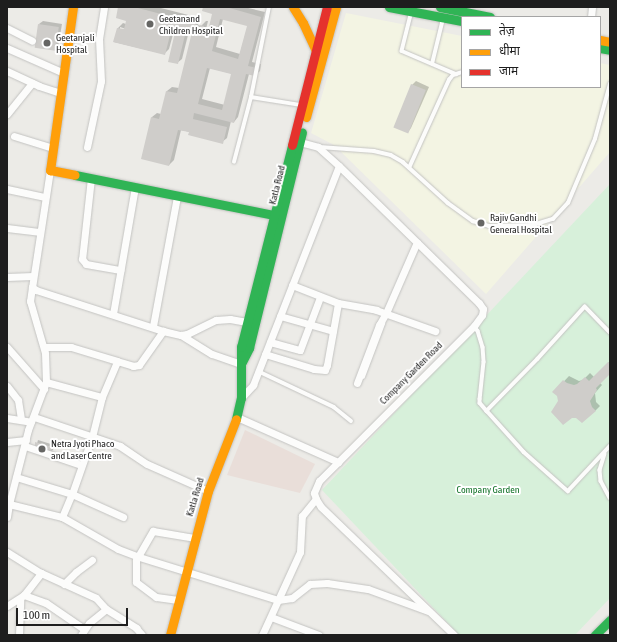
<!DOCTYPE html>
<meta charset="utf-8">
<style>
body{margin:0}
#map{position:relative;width:617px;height:642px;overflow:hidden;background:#ecebe7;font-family:"Asap Condensed","Noto Sans Devanagari",sans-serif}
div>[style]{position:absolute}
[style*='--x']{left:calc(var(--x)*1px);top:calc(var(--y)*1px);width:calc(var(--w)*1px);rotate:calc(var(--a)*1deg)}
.commercial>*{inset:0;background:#e9ded9}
.education>*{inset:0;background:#f3f4e3}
.park>*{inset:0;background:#d7f0da}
.shadow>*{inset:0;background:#0003}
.building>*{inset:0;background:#cfcdca;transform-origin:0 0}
.roads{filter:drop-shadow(0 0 1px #c3c3c1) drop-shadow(0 0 1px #c3c3c1)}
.lane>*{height:3.5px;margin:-1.75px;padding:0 1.75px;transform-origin:1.75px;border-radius:1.75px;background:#fcfcfb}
.street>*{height:7px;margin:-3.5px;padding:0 3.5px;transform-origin:3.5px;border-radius:3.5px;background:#fcfcfb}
.fast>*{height:9px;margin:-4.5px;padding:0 4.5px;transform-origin:4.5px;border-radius:4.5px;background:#30b455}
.slow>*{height:9px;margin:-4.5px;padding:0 4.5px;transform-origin:4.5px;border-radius:4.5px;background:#ff9f0a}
.jam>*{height:9px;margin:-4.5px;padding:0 4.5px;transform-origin:4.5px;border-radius:4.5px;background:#e5322d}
.dots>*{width:11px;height:11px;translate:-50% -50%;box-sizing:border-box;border:2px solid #fff;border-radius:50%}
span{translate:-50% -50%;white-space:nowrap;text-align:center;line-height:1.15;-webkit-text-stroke:4px #fff;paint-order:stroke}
.poi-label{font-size:10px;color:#1e1e1e}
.left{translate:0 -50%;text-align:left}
.street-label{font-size:10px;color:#1e1e1e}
.park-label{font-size:10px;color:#14742a}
.frame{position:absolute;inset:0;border:8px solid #1e1e1e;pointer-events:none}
.legend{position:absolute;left:461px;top:16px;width:140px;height:72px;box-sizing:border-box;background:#fff;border:1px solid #a5a5a5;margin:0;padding:5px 7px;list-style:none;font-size:12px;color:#1e1e1e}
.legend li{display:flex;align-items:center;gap:8px;height:20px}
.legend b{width:20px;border:1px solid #a5a5a5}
.scale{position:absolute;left:16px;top:608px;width:112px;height:18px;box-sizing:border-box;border:2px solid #1e1e1e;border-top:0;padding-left:5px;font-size:12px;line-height:14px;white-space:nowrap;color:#1e1e1e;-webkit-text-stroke:3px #fff;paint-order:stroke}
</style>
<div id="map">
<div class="commercial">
<div style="clip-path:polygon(245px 430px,315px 464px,300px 493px,227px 475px)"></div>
</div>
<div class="education">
<div style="clip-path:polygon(346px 13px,462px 36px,462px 87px,600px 87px,600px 63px,610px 65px,610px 152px,486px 294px,334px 145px,311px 133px)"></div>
</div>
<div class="park">
<div style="clip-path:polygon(610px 184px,610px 598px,575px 635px,459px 635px,322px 490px)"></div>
</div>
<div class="shadow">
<div style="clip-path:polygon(evenodd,119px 7px,157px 7px,200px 18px,198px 25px,201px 26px,206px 21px,208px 21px,206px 29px,209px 30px,214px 13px,203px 10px,204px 7px,244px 7px,265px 12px,252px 62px,261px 64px,260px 71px,255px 75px,249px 74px,238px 117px,234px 122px,231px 121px,227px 138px,222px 142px,189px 134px,190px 132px,181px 130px,174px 160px,169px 165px,142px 158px,152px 117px,157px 113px,161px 114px,167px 91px,172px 87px,179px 88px,193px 32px,189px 31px,182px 59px,177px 63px,169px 61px,178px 27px,175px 27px,169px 49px,164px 54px,114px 42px,118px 28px,123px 23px,126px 24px,128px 20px,117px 17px,119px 7px,223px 19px,248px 25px,240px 54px,216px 47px,223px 19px,119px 7px,120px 27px,129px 30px,129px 32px,120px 29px,120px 27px,119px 7px,210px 68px,233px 74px,225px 105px,202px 99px,210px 68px)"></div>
<div style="clip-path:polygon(43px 21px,62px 24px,58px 47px,54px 50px,39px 24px)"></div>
<div style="clip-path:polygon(416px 81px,429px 87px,411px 128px,408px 132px,412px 85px)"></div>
<div style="clip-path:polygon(610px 361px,610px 373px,600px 383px,602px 385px,595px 393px,596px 402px,600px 406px,595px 411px,559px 401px,558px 396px,554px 392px,569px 376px,579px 381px,583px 380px,590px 373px,594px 377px)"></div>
<div style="clip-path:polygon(38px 440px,54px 445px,53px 450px,50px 452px,36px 447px)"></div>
</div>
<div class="building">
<div style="clip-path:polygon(evenodd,118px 7px,134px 7px,196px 23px,194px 30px,199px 31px,200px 25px,204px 26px,202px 33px,207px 35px,212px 14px,202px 11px,203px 7px,226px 7px,261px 17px,248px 66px,257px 68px,255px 76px,246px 74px,234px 123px,194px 113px,193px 119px,227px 127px,223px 144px,188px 135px,189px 132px,178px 130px,169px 166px,141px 159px,151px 117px,159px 119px,166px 91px,177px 93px,192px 32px,186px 31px,178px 64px,168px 62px,176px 28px,172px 27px,165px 55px,113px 42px,117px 28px,124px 29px,126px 21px,116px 18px,118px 7px,220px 19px,247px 26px,238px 59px,212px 51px,220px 19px,118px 7px,207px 68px,231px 74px,222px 110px,198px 104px,207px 68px)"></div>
<div style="left:38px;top:24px;width:21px;height:24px;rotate:8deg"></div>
<div style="left:411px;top:84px;width:16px;height:47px;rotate:22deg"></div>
<div style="clip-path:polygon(608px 362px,610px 364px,610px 374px,596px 388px,597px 390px,590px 401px,592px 407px,596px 411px,582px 423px,576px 418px,572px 418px,563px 425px,551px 412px,558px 401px,557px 396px,552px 392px,563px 380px,567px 383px,574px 385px,577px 384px,585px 377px,589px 381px)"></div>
<div style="clip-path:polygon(35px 442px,52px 447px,51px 453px,35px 448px)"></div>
</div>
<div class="roads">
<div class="lane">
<div style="--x:411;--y:15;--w:37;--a:104"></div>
<div style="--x:402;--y:51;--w:59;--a:23.1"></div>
<div style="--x:432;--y:64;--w:46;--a:-76.3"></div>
<div style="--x:251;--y:97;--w:51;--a:9.1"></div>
<div style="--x:320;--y:147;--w:54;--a:4.2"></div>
<div style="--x:374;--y:151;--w:17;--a:13"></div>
<div style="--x:391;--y:155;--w:14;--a:30"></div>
<div style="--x:403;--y:162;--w:61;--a:42.3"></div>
<div style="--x:448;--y:203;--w:31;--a:36"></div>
<div style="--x:473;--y:221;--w:17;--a:17"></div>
<div style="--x:489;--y:226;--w:44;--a:-1.3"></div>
<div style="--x:533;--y:225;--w:21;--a:-17"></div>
<div style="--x:553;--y:219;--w:22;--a:-47"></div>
<div style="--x:568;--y:203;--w:69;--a:-67.1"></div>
<div style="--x:595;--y:139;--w:57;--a:-74.7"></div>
<div style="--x:234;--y:162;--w:67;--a:-75.3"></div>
<div style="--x:251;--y:97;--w:92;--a:-78.7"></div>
<div style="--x:409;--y:168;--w:97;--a:-65.6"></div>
<div style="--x:449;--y:80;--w:6;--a:-51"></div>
<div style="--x:453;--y:75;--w:9;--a:-18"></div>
<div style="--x:474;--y:326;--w:6;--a:51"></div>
<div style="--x:478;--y:331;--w:17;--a:73"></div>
<div style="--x:483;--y:347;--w:15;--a:86"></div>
<div style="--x:484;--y:362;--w:37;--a:96"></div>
<div style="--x:480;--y:399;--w:4;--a:90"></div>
<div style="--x:480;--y:403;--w:11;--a:49"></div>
<div style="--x:610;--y:333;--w:36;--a:-134"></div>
<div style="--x:585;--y:307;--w:70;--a:132.1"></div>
<div style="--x:538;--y:359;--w:73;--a:134.4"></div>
<div style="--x:487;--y:411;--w:55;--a:47.9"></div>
<div style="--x:524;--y:452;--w:59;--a:41.6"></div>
<div style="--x:568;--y:491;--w:62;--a:-47"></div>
<div style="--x:258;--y:371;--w:84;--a:25.3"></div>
<div style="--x:334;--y:407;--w:22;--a:39"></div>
<div style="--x:363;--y:377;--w:57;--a:-69.3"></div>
<div style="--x:605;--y:454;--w:17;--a:107"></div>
<div style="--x:600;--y:470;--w:11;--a:85"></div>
<div style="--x:601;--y:481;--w:19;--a:62"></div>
</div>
<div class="street">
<div style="--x:591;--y:17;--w:10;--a:-84"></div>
<div style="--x:7;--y:28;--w:28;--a:27"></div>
<div style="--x:7;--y:48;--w:62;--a:23.7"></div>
<div style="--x:7;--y:71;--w:35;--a:25"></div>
<div style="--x:39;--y:86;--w:23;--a:18"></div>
<div style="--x:7;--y:114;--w:40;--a:-51"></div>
<div style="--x:14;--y:136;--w:41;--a:17.1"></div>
<div style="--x:296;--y:141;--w:23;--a:15"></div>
<div style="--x:318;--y:147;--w:28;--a:42"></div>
<div style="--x:339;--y:166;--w:196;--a:44.4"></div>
<div style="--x:479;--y:303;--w:7;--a:56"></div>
<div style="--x:483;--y:309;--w:6;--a:99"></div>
<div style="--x:482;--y:315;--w:14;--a:126"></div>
<div style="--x:474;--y:326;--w:219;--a:135"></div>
<div style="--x:319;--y:481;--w:13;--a:113"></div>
<div style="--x:314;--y:493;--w:6;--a:72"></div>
<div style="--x:316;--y:499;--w:9;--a:58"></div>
<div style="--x:321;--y:507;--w:185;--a:43.9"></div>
<div style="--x:87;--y:147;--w:67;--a:-78"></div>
<div style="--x:101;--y:81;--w:42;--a:-92.7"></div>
<div style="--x:99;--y:39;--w:32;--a:-81"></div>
<div style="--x:50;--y:170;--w:118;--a:98.7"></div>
<div style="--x:32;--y:287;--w:5;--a:37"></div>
<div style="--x:36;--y:290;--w:133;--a:17.9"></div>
<div style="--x:163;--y:331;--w:18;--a:13"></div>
<div style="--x:181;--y:335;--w:6;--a:-9"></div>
<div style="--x:187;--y:334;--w:32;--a:-26"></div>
<div style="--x:216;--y:320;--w:14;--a:-4"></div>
<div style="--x:230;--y:319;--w:17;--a:10"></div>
<div style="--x:91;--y:178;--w:81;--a:96.3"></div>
<div style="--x:82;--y:259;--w:6;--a:51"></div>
<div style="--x:86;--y:264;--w:35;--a:10"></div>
<div style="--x:7;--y:189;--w:39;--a:12"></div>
<div style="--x:7;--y:228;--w:32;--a:7"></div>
<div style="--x:7;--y:277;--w:26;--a:-2"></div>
<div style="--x:292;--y:285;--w:49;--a:21.4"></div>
<div style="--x:338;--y:303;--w:39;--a:10"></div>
<div style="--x:376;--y:310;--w:63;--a:19.6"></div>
<div style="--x:32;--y:287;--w:14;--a:98"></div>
<div style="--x:30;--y:301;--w:54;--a:73.9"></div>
<div style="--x:45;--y:353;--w:29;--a:88"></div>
<div style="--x:46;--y:382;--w:51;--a:110.6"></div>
<div style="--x:28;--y:430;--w:76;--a:104.4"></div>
<div style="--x:9;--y:504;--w:55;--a:13.8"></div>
<div style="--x:62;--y:517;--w:64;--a:29.7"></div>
<div style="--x:118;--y:549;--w:19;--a:21"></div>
<div style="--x:136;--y:556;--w:149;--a:17.2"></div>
<div style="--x:278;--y:600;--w:14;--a:-8"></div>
<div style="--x:292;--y:598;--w:23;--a:-38"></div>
<div style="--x:310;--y:584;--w:17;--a:-3"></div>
<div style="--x:327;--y:583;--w:41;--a:8.3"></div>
<div style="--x:368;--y:589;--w:64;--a:20.1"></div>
<div style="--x:113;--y:314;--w:129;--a:-80.2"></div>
<div style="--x:280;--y:316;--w:55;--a:15.8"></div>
<div style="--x:153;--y:326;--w:132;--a:-79.5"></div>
<div style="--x:181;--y:335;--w:36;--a:32"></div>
<div style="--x:212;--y:354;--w:31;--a:19"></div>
<div style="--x:270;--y:342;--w:31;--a:15"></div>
<div style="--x:300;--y:350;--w:57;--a:-69.3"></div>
<div style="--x:7;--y:347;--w:56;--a:48.6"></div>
<div style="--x:44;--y:347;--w:27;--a:0"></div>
<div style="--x:71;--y:347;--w:48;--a:16.9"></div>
<div style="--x:265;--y:354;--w:51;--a:17"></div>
<div style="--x:314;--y:369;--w:11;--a:5"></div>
<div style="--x:325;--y:370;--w:5;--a:-68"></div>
<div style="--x:327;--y:365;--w:63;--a:-79.9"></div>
<div style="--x:46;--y:382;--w:58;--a:15"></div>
<div style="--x:357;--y:383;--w:62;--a:-69.2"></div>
<div style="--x:379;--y:325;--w:14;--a:-60"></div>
<div style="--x:386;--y:313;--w:77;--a:-66.4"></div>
<div style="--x:7;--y:386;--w:18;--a:52"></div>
<div style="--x:18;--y:400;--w:19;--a:81"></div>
<div style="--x:241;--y:398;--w:18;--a:-47"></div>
<div style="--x:253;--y:385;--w:235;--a:-68.6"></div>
<div style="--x:34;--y:417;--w:91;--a:18.6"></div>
<div style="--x:120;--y:446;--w:32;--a:34"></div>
<div style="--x:147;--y:464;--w:67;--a:23.9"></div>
<div style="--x:237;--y:417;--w:111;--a:24"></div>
<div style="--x:7;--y:418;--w:24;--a:9"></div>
<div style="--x:7;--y:442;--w:19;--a:-6"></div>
<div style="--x:25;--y:446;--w:59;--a:18.7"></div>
<div style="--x:16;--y:477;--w:59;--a:16.9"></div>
<div style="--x:72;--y:494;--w:56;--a:24.3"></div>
<div style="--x:7;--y:503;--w:2;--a:27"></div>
<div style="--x:9;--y:504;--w:13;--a:99"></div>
<div style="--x:62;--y:517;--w:25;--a:-67"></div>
<div style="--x:72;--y:494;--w:60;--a:-70.7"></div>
<div style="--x:92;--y:437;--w:41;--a:-76"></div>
<div style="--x:102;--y:397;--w:39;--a:-67"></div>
<div style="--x:117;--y:361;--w:17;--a:17"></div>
<div style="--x:133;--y:366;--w:6;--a:-9"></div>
<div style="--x:139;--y:365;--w:42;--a:-54.8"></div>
<div style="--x:7;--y:552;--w:40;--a:32"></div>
<div style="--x:41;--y:573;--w:60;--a:24.4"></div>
<div style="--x:96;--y:598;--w:15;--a:48"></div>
<div style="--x:106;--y:609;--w:36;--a:32"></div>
<div style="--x:136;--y:628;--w:9;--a:49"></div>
<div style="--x:64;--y:584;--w:17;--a:-45"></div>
<div style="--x:76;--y:572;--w:20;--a:-37"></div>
<div style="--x:24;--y:595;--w:23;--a:20"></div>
<div style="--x:46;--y:603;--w:46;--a:34.4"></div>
<div style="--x:178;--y:600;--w:22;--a:-172"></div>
<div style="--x:156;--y:597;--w:25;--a:-143"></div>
<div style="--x:136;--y:582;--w:22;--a:-90"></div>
<div style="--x:136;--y:560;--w:34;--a:-60"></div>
<div style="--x:153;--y:531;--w:43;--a:9.5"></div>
<div style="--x:7;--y:606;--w:20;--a:-33"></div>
<div style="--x:24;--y:595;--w:28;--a:-52"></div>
<div style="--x:271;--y:617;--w:51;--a:20.6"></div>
<div style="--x:19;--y:635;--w:36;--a:-88"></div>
<div style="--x:81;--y:635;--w:14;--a:-56"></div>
<div style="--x:89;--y:623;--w:22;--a:-39"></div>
<div style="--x:262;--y:635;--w:91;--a:-65.4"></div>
<div style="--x:300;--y:552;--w:36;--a:-87"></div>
<div style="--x:302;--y:516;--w:22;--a:-51"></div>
</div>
<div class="fast">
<div style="--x:389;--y:7;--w:74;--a:10.9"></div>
<div style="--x:440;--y:7;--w:51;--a:11.3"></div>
<div style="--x:600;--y:48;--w:10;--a:11"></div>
<div style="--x:75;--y:175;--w:202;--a:11.4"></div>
<div style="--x:242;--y:362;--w:16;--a:-63"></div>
<div style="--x:249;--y:348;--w:222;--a:-76.2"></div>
<div style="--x:236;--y:419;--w:22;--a:-77"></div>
<div style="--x:241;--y:398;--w:51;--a:-90"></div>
<div style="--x:241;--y:347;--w:208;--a:-75.8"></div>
<div style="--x:595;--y:635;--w:21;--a:-45"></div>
</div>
<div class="slow">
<div style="--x:73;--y:7;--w:165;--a:98"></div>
<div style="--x:50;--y:170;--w:25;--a:11"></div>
<div style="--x:293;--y:7;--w:19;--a:58"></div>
<div style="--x:303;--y:23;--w:31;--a:65"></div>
<div style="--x:600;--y:40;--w:10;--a:11"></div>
<div style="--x:306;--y:117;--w:114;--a:-74.7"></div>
<div style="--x:170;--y:635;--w:149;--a:-75.2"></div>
<div style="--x:208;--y:491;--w:77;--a:-68.7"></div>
</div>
<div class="jam">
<div style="--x:292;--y:145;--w:142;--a:-75.8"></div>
</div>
</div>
<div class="dots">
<div style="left:150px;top:24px;background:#666664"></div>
<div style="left:47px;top:43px;background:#666664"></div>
<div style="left:481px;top:223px;background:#666664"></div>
<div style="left:42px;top:449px;background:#666664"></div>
</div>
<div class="poi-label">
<span class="left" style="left:159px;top:24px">Geetanand<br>Children Hospital</span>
<span class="left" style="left:56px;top:43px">Geetanjali<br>Hospital</span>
<span class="left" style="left:490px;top:223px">Rajiv Gandhi<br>General Hospital</span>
<span class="left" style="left:51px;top:449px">Netra Jyoti Phaco<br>and Laser Centre</span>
</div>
<div class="street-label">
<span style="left:277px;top:185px;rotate:-76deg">Katla Road</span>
<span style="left:411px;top:373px;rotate:-45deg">Company Garden Road</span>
<span style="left:195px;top:497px;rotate:-73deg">Katla Road</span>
</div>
<div class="park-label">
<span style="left:488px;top:490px">Company Garden</span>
</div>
<div class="frame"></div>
<ul class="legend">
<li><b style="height:5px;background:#30b455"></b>तेज़</li>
<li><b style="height:5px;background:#ff9f0a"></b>धीमा</li>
<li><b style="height:5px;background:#e5322d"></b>जाम</li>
</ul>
<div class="scale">100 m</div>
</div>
